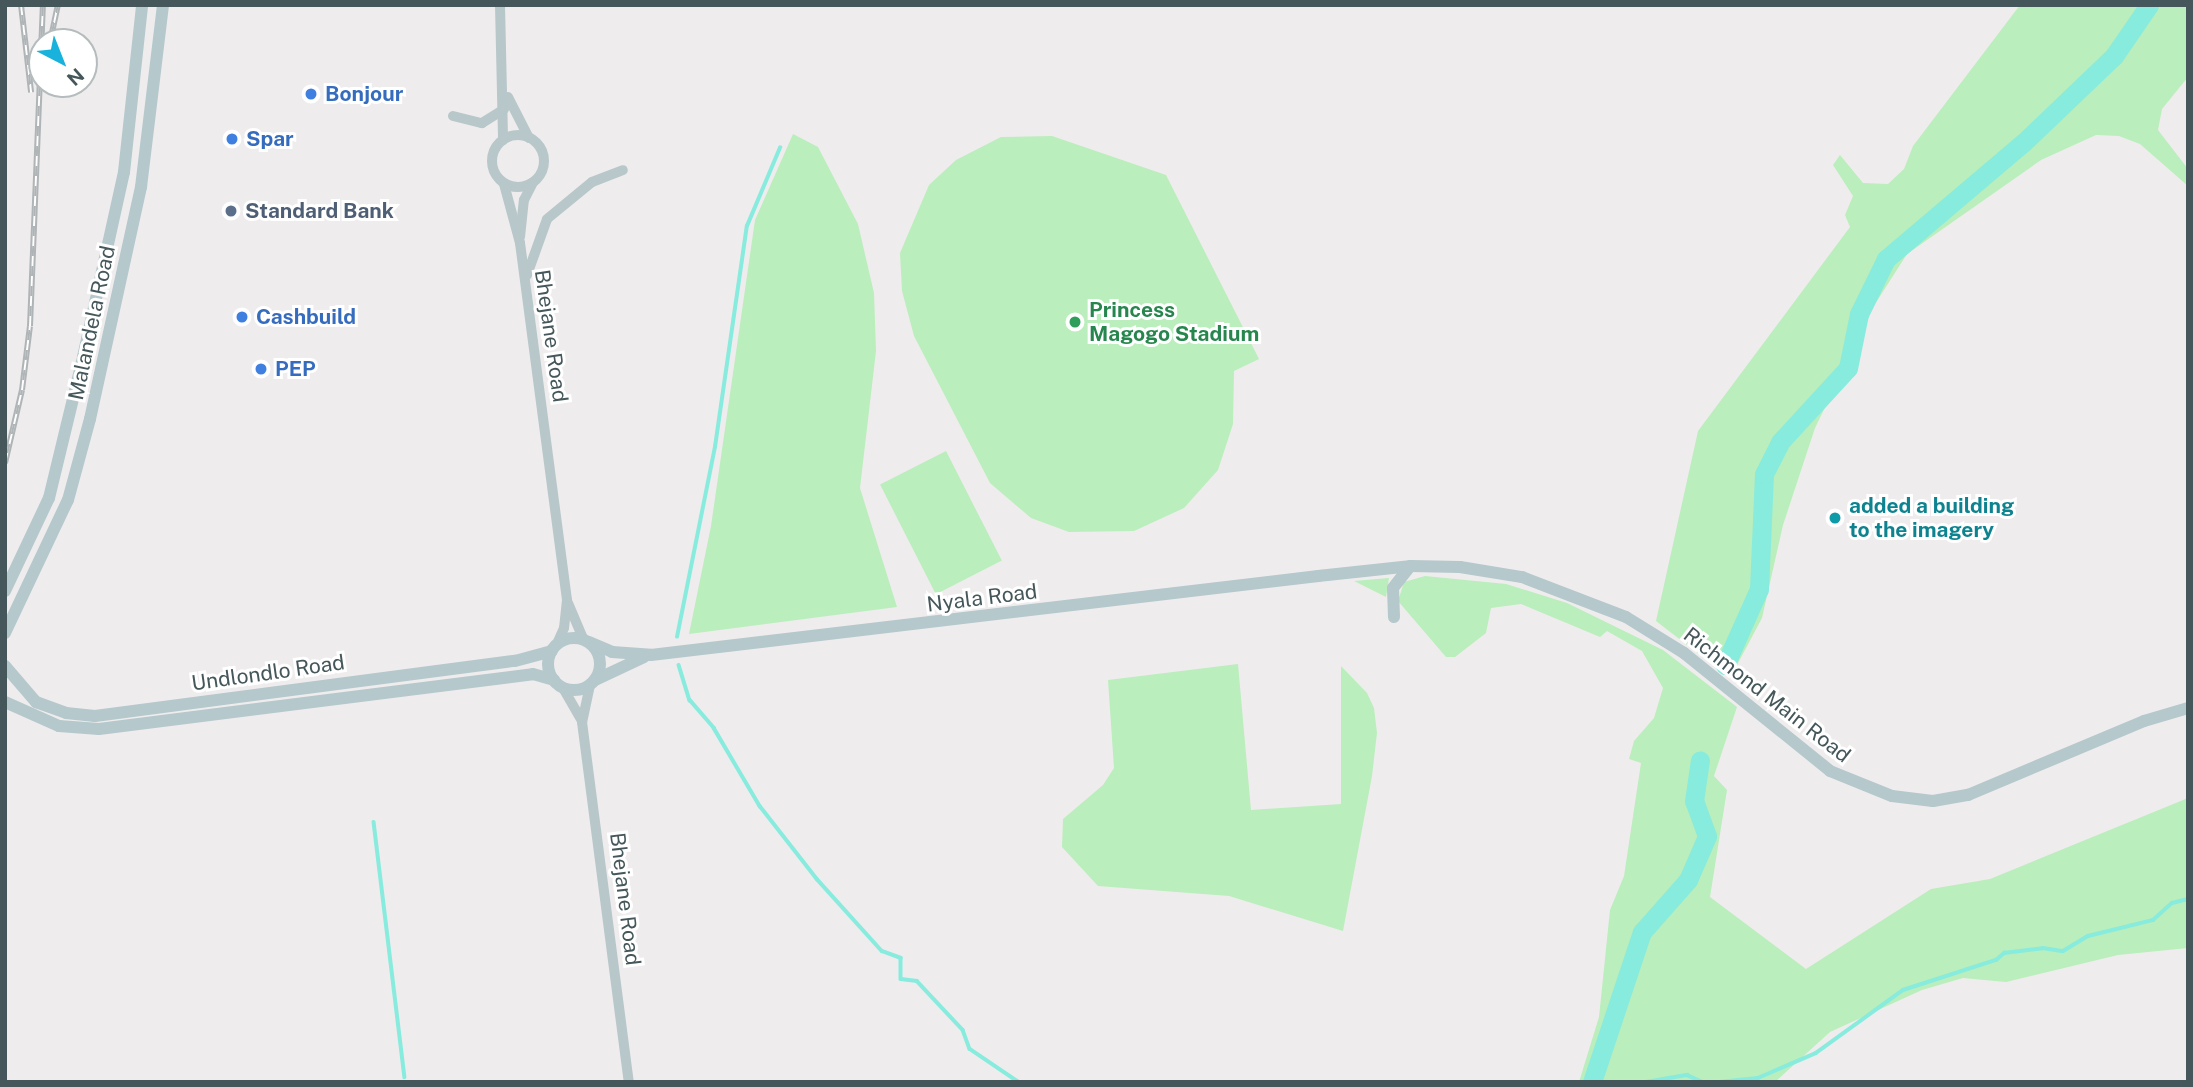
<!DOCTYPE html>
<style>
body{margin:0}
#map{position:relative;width:2193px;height:1087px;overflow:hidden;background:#efeced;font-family:"Public Sans",sans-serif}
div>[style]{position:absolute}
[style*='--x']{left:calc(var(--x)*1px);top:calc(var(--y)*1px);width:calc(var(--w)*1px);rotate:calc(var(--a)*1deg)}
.green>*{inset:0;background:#baeebc;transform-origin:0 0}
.stream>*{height:3.5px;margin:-1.75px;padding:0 1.75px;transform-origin:1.75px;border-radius:1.75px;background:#87ebdd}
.river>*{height:19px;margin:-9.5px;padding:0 9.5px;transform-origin:9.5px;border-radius:9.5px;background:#87ebdd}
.tertiary>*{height:10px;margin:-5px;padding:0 5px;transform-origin:5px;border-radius:5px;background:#b8c7ca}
.tertiary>.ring{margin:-5px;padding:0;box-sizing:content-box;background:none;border:10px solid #b8c7ca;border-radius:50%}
.secondary>*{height:12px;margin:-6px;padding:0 6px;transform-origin:6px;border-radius:6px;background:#b5c8cc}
.secondary>.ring{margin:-6px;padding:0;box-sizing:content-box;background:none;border:12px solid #b5c8cc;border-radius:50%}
.rail>*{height:6px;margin-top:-3px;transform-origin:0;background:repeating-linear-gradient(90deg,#fff 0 10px,#afb5b7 0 20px);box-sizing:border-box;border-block:2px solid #afb5b7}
.dots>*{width:19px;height:19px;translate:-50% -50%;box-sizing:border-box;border:4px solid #fff;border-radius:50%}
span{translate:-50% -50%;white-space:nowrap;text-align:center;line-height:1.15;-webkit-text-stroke:6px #fff;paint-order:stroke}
.shop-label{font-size:21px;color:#366cbe;font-weight:700}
.left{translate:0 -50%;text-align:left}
.service-label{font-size:21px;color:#4e5e75;font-weight:700}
.leisure-label{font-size:21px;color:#27864d;font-weight:700}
.street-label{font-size:21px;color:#45575a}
.culture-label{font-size:21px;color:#0d838f;font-weight:700}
.frame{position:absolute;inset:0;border:7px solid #45575a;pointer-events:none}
.north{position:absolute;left:28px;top:28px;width:70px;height:70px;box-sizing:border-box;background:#fff;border:2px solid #b5bcbd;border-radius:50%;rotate:138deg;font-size:19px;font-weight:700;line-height:28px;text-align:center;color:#45575a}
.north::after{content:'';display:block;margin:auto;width:24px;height:32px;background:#19b2dc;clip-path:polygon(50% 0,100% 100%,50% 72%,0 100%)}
</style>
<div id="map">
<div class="green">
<div style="clip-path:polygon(2020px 5px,2188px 5px,2188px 77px,2162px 109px,2158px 130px,2188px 169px,2188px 186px,2140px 144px,2119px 136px,2096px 135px,2041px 160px,1907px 254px,1875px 304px,1815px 428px,1783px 525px,1762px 618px,1730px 678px,1656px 621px,1698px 431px,1850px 227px,1845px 215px,1853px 196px,1833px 165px,1840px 155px,1863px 183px,1888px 184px,1904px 169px,1913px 146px)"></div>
<div style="clip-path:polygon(793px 134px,818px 147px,858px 224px,874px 293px,876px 351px,860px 488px,897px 607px,689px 634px,711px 526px,755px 220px)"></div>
<div style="clip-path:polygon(1052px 136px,1166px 175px,1259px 359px,1234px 371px,1233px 424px,1218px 470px,1184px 508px,1134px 531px,1069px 532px,1031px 518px,990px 483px,914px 336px,902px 291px,900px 253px,929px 185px,956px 160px,1001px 137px)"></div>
<div style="left:946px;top:451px;width:123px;height:74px;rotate:63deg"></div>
<div style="clip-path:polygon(1425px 576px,1506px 584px,1567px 603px,1663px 650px,1737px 707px,1714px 776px,1727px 790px,1710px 897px,1806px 969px,1931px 889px,1990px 879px,2188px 798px,2188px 948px,2118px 955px,2006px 982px,1963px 978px,1922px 990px,1830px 1032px,1775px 1082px,1579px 1082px,1599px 1017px,1610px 910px,1624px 876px,1641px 763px,1629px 759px,1634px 741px,1654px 718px,1663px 688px,1642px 651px,1607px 631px,1600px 637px,1521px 604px,1491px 608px,1486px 633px,1455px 657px,1446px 657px,1398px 601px,1404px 582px)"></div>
<div style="clip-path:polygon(1389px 578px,1386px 597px,1354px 581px)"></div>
<div style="clip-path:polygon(1238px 664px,1251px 810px,1341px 804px,1341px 666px,1367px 693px,1374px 708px,1377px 733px,1372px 776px,1343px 931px,1229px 896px,1098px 886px,1062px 847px,1063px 819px,1103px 785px,1114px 768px,1108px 680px)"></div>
</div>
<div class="stream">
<div style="--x:677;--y:637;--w:194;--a:-78.7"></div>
<div style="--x:715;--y:447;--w:223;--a:-81.8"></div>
<div style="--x:747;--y:226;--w:85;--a:-67.1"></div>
<div style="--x:679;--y:665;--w:37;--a:73"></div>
<div style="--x:690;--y:700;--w:37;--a:49"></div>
<div style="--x:714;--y:728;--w:91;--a:59.5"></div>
<div style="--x:760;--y:806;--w:93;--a:52"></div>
<div style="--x:817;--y:879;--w:97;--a:47.9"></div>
<div style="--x:882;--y:951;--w:20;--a:20"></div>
<div style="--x:901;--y:958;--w:21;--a:90"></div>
<div style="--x:901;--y:979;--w:16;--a:7"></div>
<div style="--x:917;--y:981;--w:67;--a:46.8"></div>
<div style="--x:963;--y:1030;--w:20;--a:70"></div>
<div style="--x:970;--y:1049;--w:59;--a:34"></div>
<div style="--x:374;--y:822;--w:257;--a:83.1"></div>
<div style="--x:1646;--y:1082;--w:42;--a:-9.7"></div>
<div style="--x:1687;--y:1075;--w:17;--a:24"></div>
<div style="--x:1719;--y:1082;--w:39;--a:-6"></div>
<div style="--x:1758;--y:1078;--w:63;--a:-23.3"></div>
<div style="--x:1816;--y:1053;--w:107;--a:-35.9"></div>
<div style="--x:1903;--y:990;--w:98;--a:-17.9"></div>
<div style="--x:1996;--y:960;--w:11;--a:-41"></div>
<div style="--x:2004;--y:953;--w:39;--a:-7"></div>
<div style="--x:2043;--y:948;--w:20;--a:9"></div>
<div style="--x:2063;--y:951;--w:29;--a:-31"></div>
<div style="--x:2088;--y:936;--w:67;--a:-13.8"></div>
<div style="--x:2153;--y:920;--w:25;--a:-42"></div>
<div style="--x:2172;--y:903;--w:16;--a:-14"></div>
</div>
<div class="river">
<div style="--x:1725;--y:665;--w:83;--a:-65.9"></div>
<div style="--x:1759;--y:589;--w:115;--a:-87.5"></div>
<div style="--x:1764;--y:474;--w:36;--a:-63"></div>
<div style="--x:1780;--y:442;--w:100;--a:-47.4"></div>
<div style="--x:1848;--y:368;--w:55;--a:-78.5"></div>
<div style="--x:1859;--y:314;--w:61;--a:-63.9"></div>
<div style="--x:1886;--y:259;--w:180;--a:-40.3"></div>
<div style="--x:2023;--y:143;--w:126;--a:-43.7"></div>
<div style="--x:2114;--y:56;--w:62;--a:-55.5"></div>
<div style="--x:1592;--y:1082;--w:158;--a:-71.6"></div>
<div style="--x:1642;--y:932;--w:69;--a:-48.5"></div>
<div style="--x:1688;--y:880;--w:48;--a:-66.6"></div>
<div style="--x:1707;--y:836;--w:37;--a:-110"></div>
<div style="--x:1694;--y:801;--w:41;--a:-81.7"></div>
</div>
<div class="tertiary">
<div style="--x:500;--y:5;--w:135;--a:88.7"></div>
<div style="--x:508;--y:97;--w:46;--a:62.9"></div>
<div style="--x:453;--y:116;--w:30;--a:14"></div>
<div style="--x:482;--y:123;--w:26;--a:-32"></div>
<div class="ring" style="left:492px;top:135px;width:42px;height:42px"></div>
<div style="--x:504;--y:184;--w:61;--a:74.8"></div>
<div style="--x:520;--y:243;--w:360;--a:82.5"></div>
<div style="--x:567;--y:600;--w:28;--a:96"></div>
<div style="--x:564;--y:628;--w:20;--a:114"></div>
<div style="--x:520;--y:237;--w:37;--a:-84"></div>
<div style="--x:524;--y:200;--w:20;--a:-63"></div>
<div style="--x:527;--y:275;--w:59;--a:-70.3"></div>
<div style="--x:547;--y:219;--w:58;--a:-39.4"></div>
<div style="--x:592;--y:182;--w:33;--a:-21"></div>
<div style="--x:568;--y:603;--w:39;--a:67"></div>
<div style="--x:590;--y:685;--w:38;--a:102"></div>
<div style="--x:582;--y:722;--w:363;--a:82.6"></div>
<div style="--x:563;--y:688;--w:36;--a:60"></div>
</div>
<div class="secondary">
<div style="--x:5;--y:591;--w:103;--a:-64.7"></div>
<div style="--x:49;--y:498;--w:145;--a:-76.4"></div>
<div style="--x:83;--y:357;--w:189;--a:-77.5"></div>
<div style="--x:124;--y:172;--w:168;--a:-83.8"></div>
<div style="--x:1394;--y:617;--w:29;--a:-92"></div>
<div style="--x:1393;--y:588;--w:28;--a:-52"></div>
<div style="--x:5;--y:633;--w:147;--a:-64.7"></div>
<div style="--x:68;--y:500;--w:84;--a:-74.8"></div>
<div style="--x:90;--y:419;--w:238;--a:-77.6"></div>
<div style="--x:141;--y:187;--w:183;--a:-83.1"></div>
<div class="ring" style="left:548px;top:638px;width:40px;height:40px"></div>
<div style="--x:589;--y:642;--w:25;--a:23"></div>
<div style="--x:612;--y:652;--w:39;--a:4"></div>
<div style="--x:651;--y:655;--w:672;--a:-6.75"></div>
<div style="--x:1318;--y:576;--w:94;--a:-6.1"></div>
<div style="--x:1411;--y:566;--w:49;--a:1.2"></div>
<div style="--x:1460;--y:567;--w:63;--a:9.2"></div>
<div style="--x:1522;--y:577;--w:111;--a:21"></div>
<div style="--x:1626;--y:617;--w:68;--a:31.8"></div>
<div style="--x:1684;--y:653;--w:188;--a:38.9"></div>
<div style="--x:1830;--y:771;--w:67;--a:22"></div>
<div style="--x:1892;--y:796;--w:41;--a:7"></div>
<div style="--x:1933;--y:801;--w:36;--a:-10"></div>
<div style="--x:1968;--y:795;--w:191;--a:-22.8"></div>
<div style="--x:2144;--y:721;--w:46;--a:-16.5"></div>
<div style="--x:5;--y:666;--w:48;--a:49.3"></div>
<div style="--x:36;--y:702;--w:32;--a:20"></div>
<div style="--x:66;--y:713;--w:29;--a:6"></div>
<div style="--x:95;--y:716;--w:424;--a:-7.5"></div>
<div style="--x:515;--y:661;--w:38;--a:-15"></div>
<div style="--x:595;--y:680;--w:54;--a:-25.1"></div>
<div style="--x:5;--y:702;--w:59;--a:24"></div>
<div style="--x:59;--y:726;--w:40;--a:4.3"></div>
<div style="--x:99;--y:729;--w:437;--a:-7.2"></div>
<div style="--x:533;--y:674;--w:22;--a:16"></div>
</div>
<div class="rail">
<div style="--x:21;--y:5;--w:88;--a:83.4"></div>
<div style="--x:50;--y:42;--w:38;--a:-78"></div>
<div style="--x:5;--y:463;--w:75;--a:-76.9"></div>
<div style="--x:22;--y:390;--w:64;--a:-82.9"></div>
<div style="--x:30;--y:326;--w:321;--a:-87.7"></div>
</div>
<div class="dots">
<div style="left:311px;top:94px;background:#3f7fe0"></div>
<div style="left:232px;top:139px;background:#3f7fe0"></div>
<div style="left:231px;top:211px;background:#5c6f8a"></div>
<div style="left:242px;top:317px;background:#3f7fe0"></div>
<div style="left:1075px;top:322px;background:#2e9e5b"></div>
<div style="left:261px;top:369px;background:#3f7fe0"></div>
<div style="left:1835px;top:518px;background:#0f9aa8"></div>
</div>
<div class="shop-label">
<span class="left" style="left:325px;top:94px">Bonjour</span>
<span class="left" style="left:246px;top:139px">Spar</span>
<span class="left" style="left:256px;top:317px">Cashbuild</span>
<span class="left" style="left:275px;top:369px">PEP</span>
</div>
<div class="service-label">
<span class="left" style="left:245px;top:211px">Standard Bank</span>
</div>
<div class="leisure-label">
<span class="left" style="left:1089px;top:322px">Princess<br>Magogo Stadium</span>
</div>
<div class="street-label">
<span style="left:92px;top:323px;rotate:-78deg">Malandela Road</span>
<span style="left:551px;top:336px;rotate:82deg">Bhejane Road</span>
<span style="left:982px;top:598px;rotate:-7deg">Nyala Road</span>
<span style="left:268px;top:673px;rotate:-8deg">Undlondlo Road</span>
<span style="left:1767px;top:695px;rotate:38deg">Richmond Main Road</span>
<span style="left:625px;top:899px;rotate:83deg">Bhejane Road</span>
</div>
<div class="culture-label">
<span class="left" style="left:1849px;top:518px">added a building<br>to the imagery</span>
</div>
<div class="frame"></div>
<div class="north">N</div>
</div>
